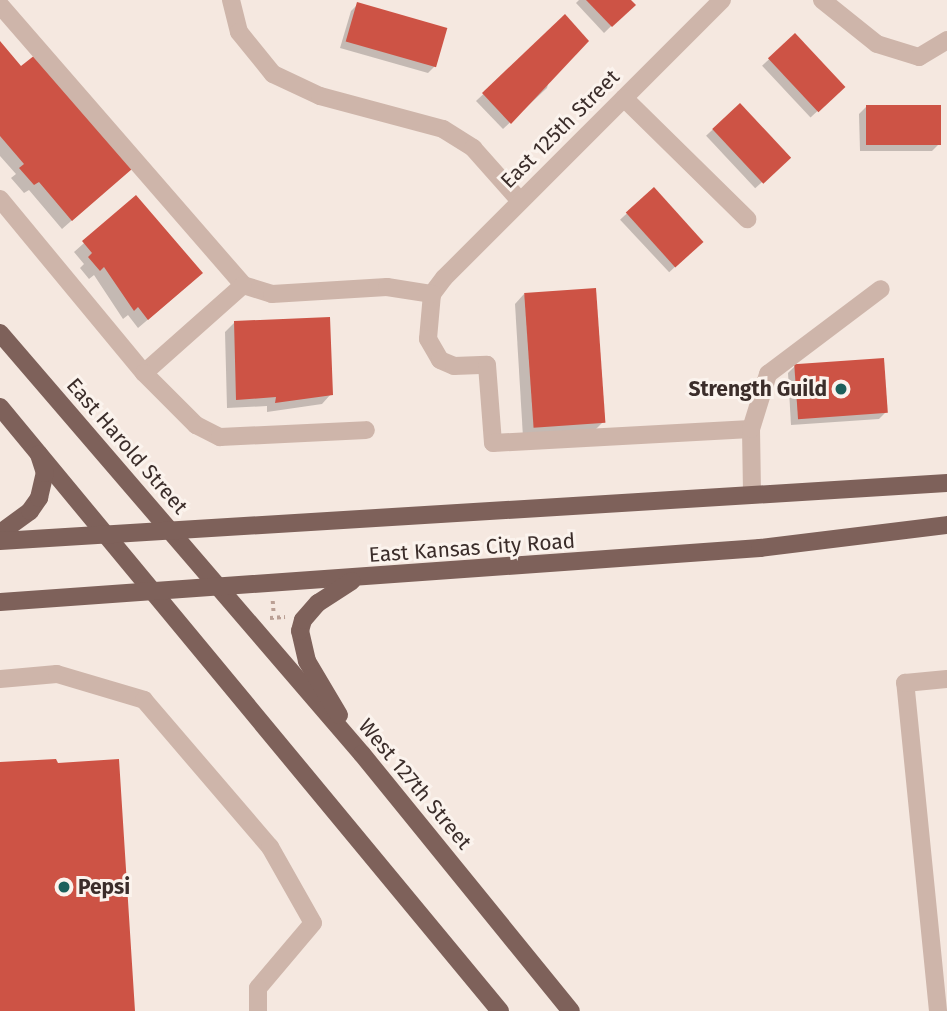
<!DOCTYPE html>
<style>
body{margin:0}
#map{position:relative;width:947px;height:1011px;overflow:hidden;background:#f5e8e0;font-family:"Fira Sans",sans-serif}
div>[style]{position:absolute}
[style*='--x']{left:calc(var(--x)*1px);top:calc(var(--y)*1px);width:calc(var(--w)*1px);rotate:calc(var(--a)*1deg)}
.shadow>*{inset:0;background:#0003;transform-origin:0 0}
.building>*{inset:0;background:#cd5345;transform-origin:0 0}
.path>*{height:3.5px;margin-top:-1.75px;transform-origin:0;background:repeating-linear-gradient(90deg,#ba9f94 0 3.5px,transparent 0 7px)}
.minor>*{height:18px;margin:-9px;padding:0 9px;transform-origin:9px;border-radius:9px;background:#ceb5aa}
.major>*{height:18px;margin:-9px;padding:0 9px;transform-origin:9px;border-radius:9px;background:#7e615a}
.dots>*{width:19px;height:19px;translate:-50% -50%;box-sizing:border-box;border:4px solid #fbf3ed;border-radius:50%}
span{translate:-50% -50%;white-space:nowrap;text-align:center;line-height:1.15;-webkit-text-stroke:6px #fbf3ed;paint-order:stroke}
.street-label{font-size:21px;color:#3b2d2a}
.poi-label{font-size:21px;color:#3b2d2a;font-weight:700}
.right{translate:-100% -50%;text-align:right}
.left{translate:0 -50%;text-align:left}
</style>
<div id="map">
<div class="shadow">
<div style="clip-path:polygon(579px 0,630px 0,633px 5px,604px 33px,576px 3px)"></div>
<div style="clip-path:polygon(358px 4px,435px 66px,428px 73px,340px 48px,351px 11px)"></div>
<div style="clip-path:polygon(565px 17px,547px 88px,503px 129px,476px 101px)"></div>
<div style="left:795px;top:35px;width:71px;height:45px;rotate:47deg"></div>
<div style="clip-path:polygon(0 44px,120px 178px,62px 229px,29px 190px,24px 193px,11px 178px,16px 174px,0 156px)"></div>
<div style="left:739px;top:105px;width:72px;height:45px;rotate:47deg"></div>
<div style="clip-path:polygon(866px 107px,939px 144px,932px 151px,860px 151px,859px 114px)"></div>
<div style="left:653px;top:189px;width:72px;height:45px;rotate:47deg"></div>
<div style="clip-path:polygon(136px 197px,192px 282px,138px 328px,128px 315px,123px 319px,94px 275px,89px 279px,80px 268px,84px 264px,74px 252px)"></div>
<div style="clip-path:polygon(524px 294px,603px 422px,593px 432px,523px 437px,515px 304px)"></div>
<div style="clip-path:polygon(235px 322px,331px 394px,322px 404px,267px 412px,267px 406px,227px 408px,225px 332px)"></div>
<div style="clip-path:polygon(795px 366px,886px 412px,879px 419px,791px 425px,788px 373px)"></div>
</div>
<div class="building">
<div style="clip-path:polygon(586px 0,631px 0,636px 5px,612px 27px)"></div>
<div style="left:357px;top:2px;width:94px;height:41px;rotate:16deg"></div>
<div style="clip-path:polygon(565px 14px,589px 41px,511px 124px,482px 93px)"></div>
<div style="left:795px;top:33px;width:74px;height:37px;rotate:47deg"></div>
<div style="clip-path:polygon(0 41px,21px 66px,35px 55px,132px 169px,72px 221px,39px 182px,34px 185px,19px 168px,24px 164px,0 136px)"></div>
<div style="left:740px;top:103px;width:75px;height:38px;rotate:47deg"></div>
<div style="left:866px;top:105px;width:75px;height:40px"></div>
<div style="left:654px;top:187px;width:74px;height:38px;rotate:48deg"></div>
<div style="clip-path:polygon(136px 195px,203px 273px,148px 320px,138px 307px,134px 311px,104px 267px,100px 271px,88px 257px,92px 253px,82px 241px)"></div>
<div style="left:596px;top:288px;width:135px;height:72px;rotate:86deg"></div>
<div style="clip-path:polygon(330px 317px,333px 395px,275px 403px,276px 397px,236px 400px,234px 321px)"></div>
<div style="left:884px;top:358px;width:55px;height:90px;rotate:86deg"></div>
<div style="clip-path:polygon(56px 759px,58px 763px,119px 759px,135px 1011px,0 1011px,0 762px)"></div>
</div>
<div class="path">
<div style="--x:273;--y:601;--w:14;--a:86"></div>
<div style="--x:270;--y:618;--w:15;--a:-4"></div>
</div>
<div class="minor">
<div style="--x:231;--y:0;--w:33;--a:76"></div>
<div style="--x:239;--y:32;--w:54;--a:51"></div>
<div style="--x:273;--y:74;--w:52;--a:25.1"></div>
<div style="--x:320;--y:96;--w:127;--a:15"></div>
<div style="--x:443;--y:129;--w:36;--a:32"></div>
<div style="--x:473;--y:148;--w:71;--a:48.4"></div>
<div style="--x:722;--y:0;--w:393;--a:135"></div>
<div style="--x:444;--y:278;--w:20;--a:127"></div>
<div style="--x:432;--y:294;--w:45;--a:95.1"></div>
<div style="--x:428;--y:339;--w:24;--a:60"></div>
<div style="--x:440;--y:360;--w:15;--a:23"></div>
<div style="--x:454;--y:366;--w:33;--a:-2"></div>
<div style="--x:487;--y:365;--w:78;--a:85.6"></div>
<div style="--x:493;--y:443;--w:258;--a:-3.1"></div>
<div style="--x:751;--y:429;--w:65;--a:89.1"></div>
<div style="--x:822;--y:0;--w:70;--a:38.7"></div>
<div style="--x:877;--y:44;--w:44;--a:17.2"></div>
<div style="--x:919;--y:57;--w:33;--a:-31"></div>
<div style="--x:0;--y:5;--w:371;--a:49"></div>
<div style="--x:243;--y:285;--w:30;--a:17"></div>
<div style="--x:272;--y:294;--w:115;--a:-3.5"></div>
<div style="--x:387;--y:287;--w:46;--a:8.8"></div>
<div style="--x:624;--y:98;--w:173;--a:44.5"></div>
<div style="--x:0;--y:199;--w:226;--a:50.4"></div>
<div style="--x:144;--y:373;--w:132;--a:-41.6"></div>
<div style="--x:144;--y:373;--w:74;--a:45"></div>
<div style="--x:196;--y:425;--w:27;--a:27"></div>
<div style="--x:220;--y:437;--w:146;--a:-2.7"></div>
<div style="--x:751;--y:429;--w:58;--a:-72.8"></div>
<div style="--x:768;--y:374;--w:141;--a:-37"></div>
<div style="--x:0;--y:679;--w:57;--a:-5"></div>
<div style="--x:57;--y:674;--w:91;--a:16.6"></div>
<div style="--x:144;--y:700;--w:194;--a:49.4"></div>
<div style="--x:270;--y:847;--w:87;--a:60.5"></div>
<div style="--x:313;--y:923;--w:85;--a:130.2"></div>
<div style="--x:258;--y:988;--w:23;--a:90"></div>
<div style="--x:938;--y:1011;--w:330;--a:-95.7"></div>
<div style="--x:905;--y:683;--w:42;--a:-5.4"></div>
</div>
<div class="major">
<div style="--x:0;--y:333;--w:555;--a:49.31"></div>
<div style="--x:362;--y:754;--w:331;--a:50.9"></div>
<div style="--x:0;--y:407;--w:784;--a:50.38"></div>
<div style="--x:0;--y:533;--w:37;--a:-36"></div>
<div style="--x:30;--y:511;--w:16;--a:-55"></div>
<div style="--x:39;--y:498;--w:26;--a:-77"></div>
<div style="--x:45;--y:473;--w:20;--a:-108"></div>
<div style="--x:0;--y:541;--w:949;--a:-3.5"></div>
<div style="--x:0;--y:602;--w:762;--a:-4.06"></div>
<div style="--x:760;--y:548;--w:188;--a:-7"></div>
<div style="--x:339;--y:715;--w:63;--a:-120.7"></div>
<div style="--x:307;--y:661;--w:31;--a:-103"></div>
<div style="--x:300;--y:631;--w:11;--a:-75"></div>
<div style="--x:303;--y:620;--w:23;--a:-49"></div>
<div style="--x:318;--y:603;--w:40;--a:-32.9"></div>
</div>
<div class="dots">
<div style="left:841px;top:389px;background:#1c605b"></div>
<div style="left:64px;top:887px;background:#1c605b"></div>
</div>
<div class="street-label">
<span style="left:560px;top:129px;rotate:-45deg">East 125th Street</span>
<span style="left:127px;top:446px;rotate:49deg">East Harold Street</span>
<span style="left:472px;top:548px;rotate:-4deg">East Kansas City Road</span>
<span style="left:415px;top:784px;rotate:50deg">West 127th Street</span>
</div>
<div class="poi-label">
<span class="right" style="left:827px;top:389px">Strength Guild</span>
<span class="left" style="left:78px;top:887px">Pepsi</span>
</div>
</div>
